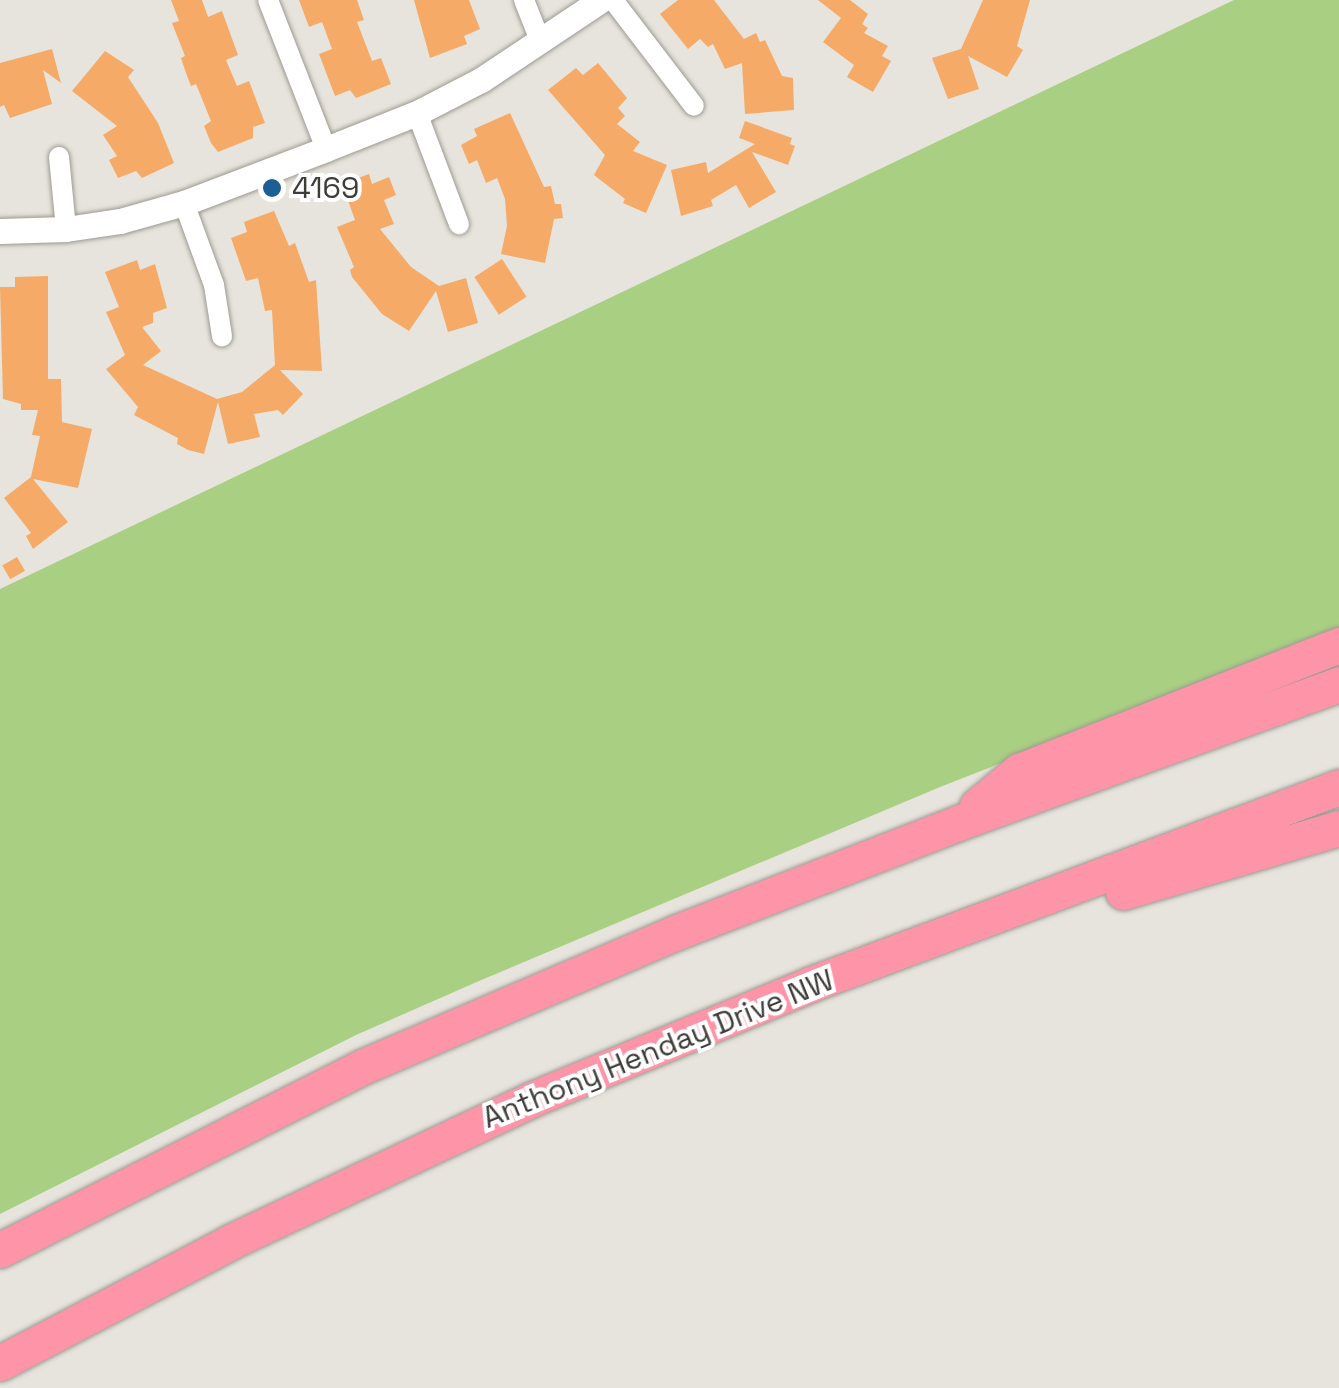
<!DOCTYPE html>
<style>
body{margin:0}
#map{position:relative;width:1339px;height:1388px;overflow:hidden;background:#e6e4dc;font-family:"Space Grotesk",sans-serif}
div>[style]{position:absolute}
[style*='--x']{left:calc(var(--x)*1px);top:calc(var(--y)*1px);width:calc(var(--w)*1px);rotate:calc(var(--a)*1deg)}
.green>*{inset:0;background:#a9d082}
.building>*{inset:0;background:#f5ab67;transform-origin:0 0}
.roads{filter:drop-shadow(0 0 2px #9c9a92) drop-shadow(0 0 2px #9c9a92)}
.minor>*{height:20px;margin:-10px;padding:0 10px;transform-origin:10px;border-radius:10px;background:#fff}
.tertiary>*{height:25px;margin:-12.5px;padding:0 12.5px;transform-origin:12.5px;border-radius:12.5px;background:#fff}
.motorway>*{height:35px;margin:-17.5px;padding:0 17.5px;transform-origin:17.5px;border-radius:17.5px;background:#fd94a8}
.dots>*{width:28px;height:28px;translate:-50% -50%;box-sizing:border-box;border:5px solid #fff;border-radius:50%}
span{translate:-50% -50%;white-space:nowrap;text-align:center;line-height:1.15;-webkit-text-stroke:8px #fff;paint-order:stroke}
.poi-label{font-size:30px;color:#3d3c39}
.left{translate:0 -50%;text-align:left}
.street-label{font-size:30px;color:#3d3c39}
</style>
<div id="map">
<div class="green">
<div style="clip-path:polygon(1234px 0,1339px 0,1339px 631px,940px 787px,479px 981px,356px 1035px,0 1214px,0 589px)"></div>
</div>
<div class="building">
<div style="clip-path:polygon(171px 0,202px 0,208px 17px,222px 11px,238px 55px,226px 60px,237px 86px,249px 81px,265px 123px,253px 127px,253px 138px,218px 152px,211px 143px,204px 126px,211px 121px,196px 84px,191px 86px,186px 73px,181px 58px,185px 56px,172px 23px,179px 21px)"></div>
<div style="clip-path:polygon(299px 0,357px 0,364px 20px,357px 22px,372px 61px,381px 58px,391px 84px,356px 98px,350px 90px,335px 96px,319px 54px,332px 49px,322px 22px,309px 27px)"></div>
<div style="clip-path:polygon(414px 0,469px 0,480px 29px,464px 36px,467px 44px,430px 58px)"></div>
<div style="clip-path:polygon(678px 0,714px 0,744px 39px,756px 33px,760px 42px,765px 40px,782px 76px,793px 78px,794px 110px,745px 114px,742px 63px,725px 69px,713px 44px,708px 47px,700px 39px,688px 49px,660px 14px)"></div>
<div style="clip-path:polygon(818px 0,850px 0,868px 14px,862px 24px,868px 28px,864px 33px,888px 46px,882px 56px,891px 61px,873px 92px,847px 77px,854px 65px,823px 42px,841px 18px)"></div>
<div style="clip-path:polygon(983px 0,1030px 0,1017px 46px,1023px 50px,1007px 77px,968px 56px,979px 89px,948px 99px,932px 58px,961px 49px)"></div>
<div style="clip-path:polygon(52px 49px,61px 83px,43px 70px,52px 104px,10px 118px,4px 105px,0 107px,0 63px)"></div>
<div style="clip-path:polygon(105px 51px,134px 70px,128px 77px,158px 123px,174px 163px,142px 178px,136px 171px,118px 178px,109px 160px,117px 156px,103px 135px,117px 126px,72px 91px)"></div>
<div style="clip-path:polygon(598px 63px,627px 98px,618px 108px,625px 116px,617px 124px,640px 142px,633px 151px,667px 165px,646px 213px,623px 203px,625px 199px,594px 175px,605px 155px,548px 90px,576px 68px,583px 75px)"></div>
<div style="clip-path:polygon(510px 113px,544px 187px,551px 186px,555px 204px,561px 204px,563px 218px,554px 219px,545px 263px,501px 254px,507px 226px,505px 199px,497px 178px,486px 183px,477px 160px,469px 164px,461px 145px,477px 136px,474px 129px)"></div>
<div style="clip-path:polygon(745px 121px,792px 138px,790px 144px,795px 146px,788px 165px,752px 152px,776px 192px,749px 208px,736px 185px,711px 200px,713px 206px,681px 216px,671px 170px,706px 162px,708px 173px,755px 144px,739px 138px)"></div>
<div style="clip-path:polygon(369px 174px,372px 184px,389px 177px,396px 195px,384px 200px,394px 224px,380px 229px,411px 267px,439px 286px,466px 278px,478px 323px,448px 332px,436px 291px,409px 331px,382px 314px,352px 277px,350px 270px,354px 267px,337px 227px,355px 220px,342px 184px)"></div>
<div style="clip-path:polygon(274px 211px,289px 246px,295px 243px,309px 282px,316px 280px,322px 371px,280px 370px,303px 394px,283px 415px,278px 410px,254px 414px,260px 437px,228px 444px,218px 402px,204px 454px,188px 450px,177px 444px,178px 438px,134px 415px,138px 407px,106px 369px,125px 355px,106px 312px,119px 307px,105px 272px,137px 260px,140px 270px,155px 264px,167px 308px,153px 313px,153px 323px,142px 327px,161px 351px,143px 365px,217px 399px,242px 392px,275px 365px,272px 310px,265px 311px,258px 278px,246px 281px,231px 238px,247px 232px,244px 222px)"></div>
<div style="left:502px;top:259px;width:45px;height:33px;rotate:57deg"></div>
<div style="clip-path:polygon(48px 276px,48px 379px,61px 379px,62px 422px,92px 429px,78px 488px,33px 479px,68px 522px,33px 549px,26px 536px,31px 533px,4px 498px,31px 477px,40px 436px,32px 435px,38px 410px,21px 410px,21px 404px,3px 399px,0 287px,15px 287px,15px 277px)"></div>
<div style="left:17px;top:557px;width:16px;height:17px;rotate:60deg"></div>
</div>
<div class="roads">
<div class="minor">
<div style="--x:268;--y:0;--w:160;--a:68.7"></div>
<div style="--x:524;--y:0;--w:46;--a:68.4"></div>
<div style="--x:613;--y:0;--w:133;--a:52.6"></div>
<div style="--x:417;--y:113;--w:119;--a:69.3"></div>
<div style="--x:59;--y:157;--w:72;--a:84.4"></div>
<div style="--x:184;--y:203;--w:87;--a:69.9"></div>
<div style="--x:214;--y:285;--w:52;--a:81.1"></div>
</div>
<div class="tertiary">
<div style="--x:0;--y:231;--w:66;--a:-1.7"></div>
<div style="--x:66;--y:229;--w:55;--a:-8.4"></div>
<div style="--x:120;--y:221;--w:66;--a:-15.7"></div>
<div style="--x:184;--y:203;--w:152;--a:-20.8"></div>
<div style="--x:326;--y:149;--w:98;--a:-21.6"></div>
<div style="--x:417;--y:113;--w:72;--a:-27.3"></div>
<div style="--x:481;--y:80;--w:144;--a:-33.7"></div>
</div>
<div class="motorway">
<div style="--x:977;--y:806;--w:55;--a:-39.8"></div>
<div style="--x:1019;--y:771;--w:344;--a:-21.5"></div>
<div style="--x:1123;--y:892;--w:225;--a:-16.5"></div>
<div style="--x:0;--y:1250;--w:406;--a:-26.8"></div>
<div style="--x:362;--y:1067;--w:343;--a:-23.2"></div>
<div style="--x:677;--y:932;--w:301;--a:-21.2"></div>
<div style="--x:958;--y:823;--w:406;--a:-20"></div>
<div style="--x:0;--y:1363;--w:260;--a:-27.7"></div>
<div style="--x:230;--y:1242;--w:332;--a:-25.3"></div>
<div style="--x:530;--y:1100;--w:304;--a:-22.4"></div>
<div style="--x:811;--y:984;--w:564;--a:-20.46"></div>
</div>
</div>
<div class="dots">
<div style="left:272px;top:188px;background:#1d5e94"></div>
</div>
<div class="poi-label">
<span class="left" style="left:292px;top:188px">4169</span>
</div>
<div class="street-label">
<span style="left:658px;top:1049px;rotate:-22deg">Anthony Henday Drive NW</span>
</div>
</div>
